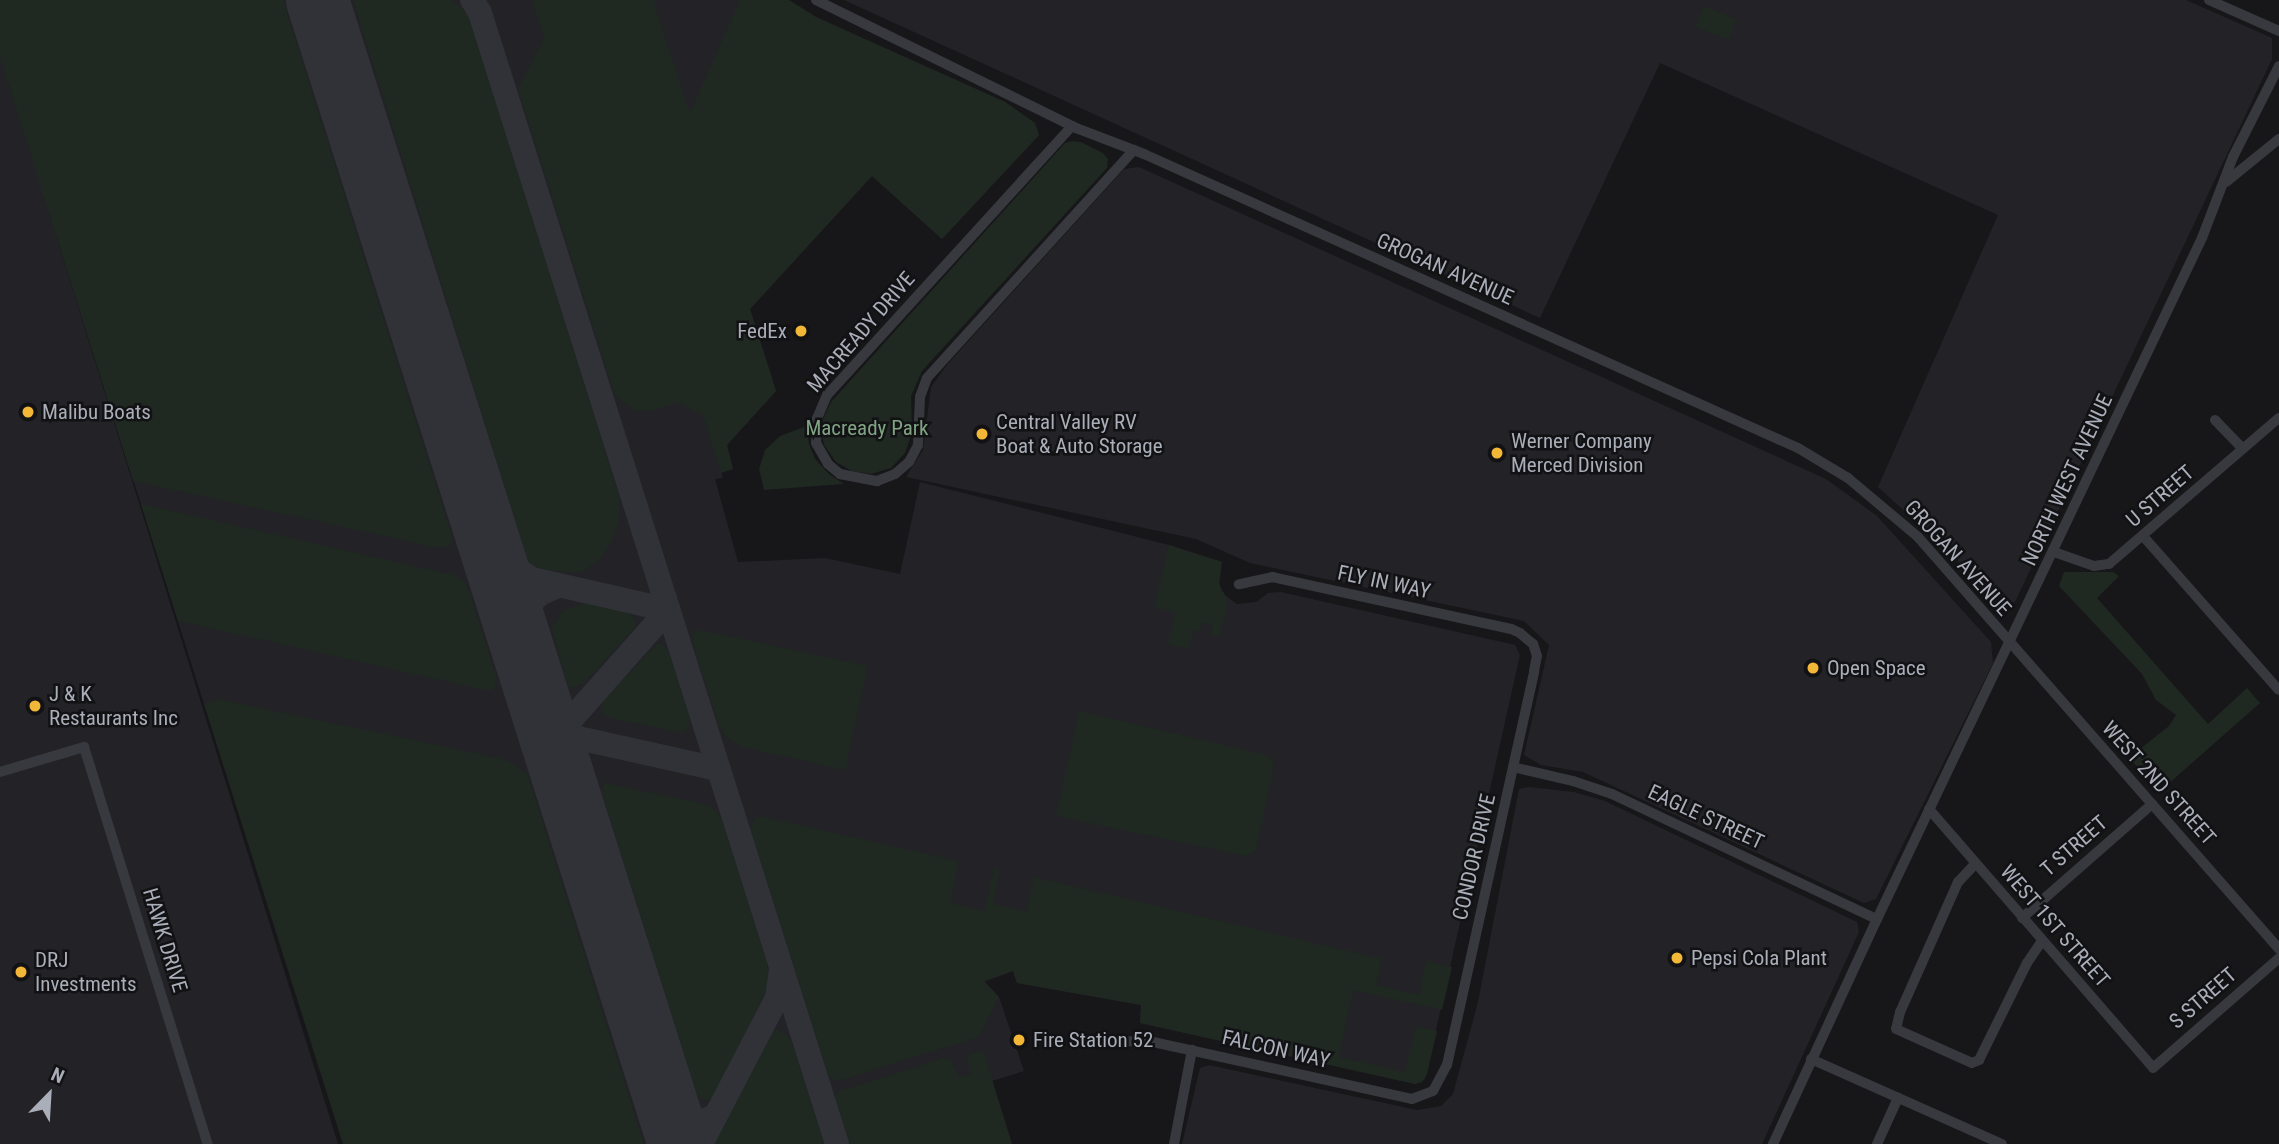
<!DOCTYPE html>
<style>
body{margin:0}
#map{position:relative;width:2279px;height:1144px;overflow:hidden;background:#17171a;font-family:"Roboto Condensed",sans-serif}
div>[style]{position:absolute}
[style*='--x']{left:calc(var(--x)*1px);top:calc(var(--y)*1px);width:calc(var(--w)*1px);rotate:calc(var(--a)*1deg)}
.built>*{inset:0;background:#232327}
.green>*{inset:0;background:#1f2821;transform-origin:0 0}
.taxiway>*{height:24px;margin:-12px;padding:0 12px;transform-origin:12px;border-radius:12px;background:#313237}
.runway>*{height:63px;margin:-31.5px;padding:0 31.5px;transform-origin:31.5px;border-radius:31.5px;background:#313237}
.minor>*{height:10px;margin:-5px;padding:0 5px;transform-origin:5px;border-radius:5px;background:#38393f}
.dots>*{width:19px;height:19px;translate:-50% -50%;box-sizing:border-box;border:4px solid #121215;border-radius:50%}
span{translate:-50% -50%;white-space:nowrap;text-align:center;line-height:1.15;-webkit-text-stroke:5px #121215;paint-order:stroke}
.street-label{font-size:21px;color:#aaaeb9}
.poi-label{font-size:21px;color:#aaaeb9}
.right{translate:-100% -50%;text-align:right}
.left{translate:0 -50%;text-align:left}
.park-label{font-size:21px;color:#81a484}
.north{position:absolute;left:14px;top:1060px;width:70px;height:70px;-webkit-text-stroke:5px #121215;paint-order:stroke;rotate:24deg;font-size:19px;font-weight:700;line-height:28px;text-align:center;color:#aaaeb9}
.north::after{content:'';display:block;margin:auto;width:24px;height:32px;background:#aaaeb9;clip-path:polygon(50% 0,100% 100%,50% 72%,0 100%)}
</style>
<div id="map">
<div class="built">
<div style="clip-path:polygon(0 0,789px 0,816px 17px,1005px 102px,1035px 123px,1039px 135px,942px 239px,872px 176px,750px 309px,776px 391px,727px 445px,733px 469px,721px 472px,723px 478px,715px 479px,738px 562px,825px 558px,900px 574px,920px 482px,1169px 545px,1222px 562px,1218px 576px,1222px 593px,1237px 604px,1256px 602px,1268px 593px,1281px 592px,1515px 645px,1520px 655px,1425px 1079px,1415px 1084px,1140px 1023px,1141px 1005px,1017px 983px,1013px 971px,984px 982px,999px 997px,1024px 1071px,992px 1081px,1012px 1144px,343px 1144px,43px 194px,338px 1144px,0 1144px)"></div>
<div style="clip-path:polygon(844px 0,2186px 0,2272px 38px,2272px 59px,2015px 602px,1994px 603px,1953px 555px,1878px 487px,1998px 215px,1660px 63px,1540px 318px)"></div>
<div style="clip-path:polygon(1139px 167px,1826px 479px,1877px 516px,1991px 642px,1993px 663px,1876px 899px,1864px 903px,1583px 772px,1541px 765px,1524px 755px,1549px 645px,1524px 621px,1250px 563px,1196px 539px,906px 477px,923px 450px,931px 387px,946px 366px,1124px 169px)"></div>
<div style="clip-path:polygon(1529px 787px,1574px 792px,1605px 801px,1857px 922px,1859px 932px,1762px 1144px,1182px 1144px,1200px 1068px,1209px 1065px,1417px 1110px,1441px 1106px,1453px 1094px,1478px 1002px,1519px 789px)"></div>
</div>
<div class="green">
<div style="clip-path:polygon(0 0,283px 0,453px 539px,449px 546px,439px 548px,133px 481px,0 57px)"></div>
<div style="clip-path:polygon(353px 0,452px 0,462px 8px,470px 20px,619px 495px,619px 520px,612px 540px,598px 561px,581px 573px,541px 570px,528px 562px)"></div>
<div style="clip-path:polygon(532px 0,653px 0,690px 113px,740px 0,789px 0,816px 17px,1005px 102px,1035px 123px,1039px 135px,942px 239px,872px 176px,750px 309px,776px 391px,727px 445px,733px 469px,721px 473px,703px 415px,678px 403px,648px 411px,635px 410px,615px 396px,518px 89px,544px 38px)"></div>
<div style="left:1704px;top:6px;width:36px;height:22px;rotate:23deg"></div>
<div style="clip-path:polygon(1072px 141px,1081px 142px,1103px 153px,1108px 159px,1107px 168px,922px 371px,911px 396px,912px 433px,905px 453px,891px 468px,871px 474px,852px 471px,836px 462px,824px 445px,822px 434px,823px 419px,831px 402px,1065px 143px)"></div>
<div style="clip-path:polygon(807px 426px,809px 444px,815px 459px,829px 474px,844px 484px,764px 490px,759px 469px,765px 450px,780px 436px)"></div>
<div style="clip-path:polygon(141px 504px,458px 576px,467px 585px,497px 679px,494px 688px,489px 691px,178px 621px)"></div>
<div style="clip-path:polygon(1169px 545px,1222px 562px,1219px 585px,1228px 600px,1219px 636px,1211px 634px,1213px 625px,1202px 622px,1200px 631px,1193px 630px,1189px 649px,1168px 644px,1175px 612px,1154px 607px)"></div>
<div style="clip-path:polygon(2064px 572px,2113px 572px,2119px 576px,2097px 598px,2208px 724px,2247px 688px,2260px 703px,2167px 785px,2154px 785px,2129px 758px,2169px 726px,2176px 715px,2156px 700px,2142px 674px,2059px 586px)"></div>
<div style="clip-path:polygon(586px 603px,628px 612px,636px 621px,634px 629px,583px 684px,571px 688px,568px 687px,552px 629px,562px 611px)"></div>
<div style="clip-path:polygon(700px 630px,868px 666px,845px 770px,742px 747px,725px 736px,718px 723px,692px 641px,694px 633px)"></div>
<div style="clip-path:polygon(657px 644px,664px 645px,669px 652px,690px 718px,689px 727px,684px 733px,610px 718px,601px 711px,603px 700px)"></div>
<div style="clip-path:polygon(218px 699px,499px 758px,510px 762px,528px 775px,644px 1144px,343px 1144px,204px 704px)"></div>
<div style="clip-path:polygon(1079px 711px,1267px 755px,1273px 762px,1273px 770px,1256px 850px,1246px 856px,1240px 855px,1056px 816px)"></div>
<div style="clip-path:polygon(605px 783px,710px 805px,721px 817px,767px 962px,769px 986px,716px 1092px,708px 1101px,697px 1096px,601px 790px)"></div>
<div style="clip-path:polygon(764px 817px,959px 861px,950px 903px,984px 911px,994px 869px,1000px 870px,993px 904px,1026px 911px,1034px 877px,1382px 959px,1376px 985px,1419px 995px,1426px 961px,1452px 967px,1442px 1010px,1353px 990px,1339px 1057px,1405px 1072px,1416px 1026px,1437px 1031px,1427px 1074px,1422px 1082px,1415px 1084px,1140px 1023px,1141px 1005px,1017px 983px,1013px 971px,984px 981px,999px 997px,979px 1037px,834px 1082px,827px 1072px,750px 828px,755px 818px)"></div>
<div style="clip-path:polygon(777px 1029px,787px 1035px,794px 1047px,824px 1144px,713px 1144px,770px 1033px)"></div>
<div style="clip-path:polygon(983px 1050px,1012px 1144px,850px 1144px,835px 1096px,837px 1092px,944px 1058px,951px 1060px,959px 1078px,971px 1074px,967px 1056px)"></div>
</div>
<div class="taxiway">
<div style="--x:472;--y:0;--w:15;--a:58"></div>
<div style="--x:480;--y:13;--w:1186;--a:72.48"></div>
<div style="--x:483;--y:524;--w:41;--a:59"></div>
<div style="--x:504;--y:559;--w:34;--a:36"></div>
<div style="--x:532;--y:579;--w:140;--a:12.8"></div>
<div style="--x:520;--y:641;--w:22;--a:-90"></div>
<div style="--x:520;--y:619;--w:16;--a:-63"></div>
<div style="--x:527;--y:605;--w:19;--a:-39"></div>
<div style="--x:542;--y:593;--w:17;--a:-24"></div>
<div style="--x:535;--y:690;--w:36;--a:60"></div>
<div style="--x:553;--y:721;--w:30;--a:34"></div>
<div style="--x:578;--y:738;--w:143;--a:12.5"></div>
<div style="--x:564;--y:782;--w:33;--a:-97"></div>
<div style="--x:560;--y:749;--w:27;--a:-73"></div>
<div style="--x:568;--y:723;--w:139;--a:-48.5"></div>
<div style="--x:660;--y:619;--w:21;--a:-76"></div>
<div style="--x:661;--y:1088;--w:26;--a:59"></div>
<div style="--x:674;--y:1110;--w:12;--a:35"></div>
<div style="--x:684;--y:1117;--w:20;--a:11"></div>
<div style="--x:704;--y:1121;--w:13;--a:-27"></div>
<div style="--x:701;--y:1144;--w:165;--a:-62.5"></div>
<div style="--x:777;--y:998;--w:28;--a:-82"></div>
</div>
<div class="runway">
<div style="--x:317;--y:0;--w:1200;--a:72.44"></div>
</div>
<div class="minor">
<div style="--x:816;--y:0;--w:290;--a:26.2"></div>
<div style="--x:1076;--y:128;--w:73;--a:20.9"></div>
<div style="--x:1144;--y:154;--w:717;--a:24.21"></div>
<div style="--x:1798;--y:448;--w:58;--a:31"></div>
<div style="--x:1848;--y:478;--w:92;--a:40.1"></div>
<div style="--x:1918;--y:537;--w:548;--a:48.77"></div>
<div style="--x:2209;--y:0;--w:77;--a:23.9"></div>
<div style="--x:1072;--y:126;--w:364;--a:132.3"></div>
<div style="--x:827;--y:395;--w:25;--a:113"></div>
<div style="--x:817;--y:418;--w:25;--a:92"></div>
<div style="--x:816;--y:443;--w:24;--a:60"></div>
<div style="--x:828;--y:464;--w:16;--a:40"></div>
<div style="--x:840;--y:474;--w:38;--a:11"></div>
<div style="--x:877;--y:481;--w:19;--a:-21"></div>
<div style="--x:895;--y:474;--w:18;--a:-41"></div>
<div style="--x:909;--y:462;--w:19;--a:-62"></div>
<div style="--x:918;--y:445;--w:48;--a:-87.6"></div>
<div style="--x:920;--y:397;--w:20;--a:-70"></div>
<div style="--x:927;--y:378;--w:308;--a:-47.8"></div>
<div style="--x:2226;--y:182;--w:68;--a:-39.1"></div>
<div style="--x:2215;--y:420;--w:40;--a:46"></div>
<div style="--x:2143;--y:536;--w:205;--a:48.6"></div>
<div style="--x:2054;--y:552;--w:42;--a:19.3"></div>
<div style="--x:2094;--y:566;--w:15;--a:-8"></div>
<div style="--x:2109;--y:564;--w:224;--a:-40.7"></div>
<div style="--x:1513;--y:767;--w:62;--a:13.1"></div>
<div style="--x:1573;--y:781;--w:41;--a:18.4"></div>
<div style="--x:1612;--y:794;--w:293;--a:25.3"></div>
<div style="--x:0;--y:772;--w:88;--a:-16.6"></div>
<div style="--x:84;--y:747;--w:416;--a:72.7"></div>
<div style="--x:1929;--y:809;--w:342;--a:49.1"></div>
<div style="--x:2153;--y:1068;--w:167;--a:-41.1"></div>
<div style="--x:1975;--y:864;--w:25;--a:133"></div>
<div style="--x:1958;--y:882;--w:142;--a:114"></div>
<div style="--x:1900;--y:1012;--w:17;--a:103"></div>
<div style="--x:1896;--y:1029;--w:83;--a:24.1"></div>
<div style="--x:1972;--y:1063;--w:8;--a:-23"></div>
<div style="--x:1979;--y:1060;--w:108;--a:-63.7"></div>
<div style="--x:2027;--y:963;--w:27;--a:-56"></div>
<div style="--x:2022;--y:918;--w:173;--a:-41.2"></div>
<div style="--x:1111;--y:1043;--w:33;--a:-5"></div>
<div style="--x:1144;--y:1040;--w:274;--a:12.4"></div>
<div style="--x:1412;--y:1099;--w:22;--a:-21"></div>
<div style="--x:1433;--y:1091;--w:30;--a:-62"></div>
<div style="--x:1447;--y:1065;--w:403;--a:-77.5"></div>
<div style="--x:1534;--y:671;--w:15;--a:-79"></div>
<div style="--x:1537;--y:656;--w:13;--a:-108"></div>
<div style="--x:1533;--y:644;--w:17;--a:-140"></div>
<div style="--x:1520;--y:633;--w:10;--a:-156"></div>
<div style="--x:1511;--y:629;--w:244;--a:-167.7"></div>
<div style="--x:1273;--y:577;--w:35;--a:168"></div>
<div style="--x:1811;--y:1059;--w:209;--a:24"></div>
<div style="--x:1174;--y:1144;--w:96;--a:-79.2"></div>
<div style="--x:1773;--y:1144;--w:248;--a:-65.2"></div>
<div style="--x:1877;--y:919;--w:755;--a:-64.49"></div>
<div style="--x:2202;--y:238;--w:87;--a:-69.1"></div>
<div style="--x:2233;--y:157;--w:102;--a:-63.2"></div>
<div style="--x:1877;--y:1144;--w:51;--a:-65.5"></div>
</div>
<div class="dots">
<div style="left:801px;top:331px;background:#f2b737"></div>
<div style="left:28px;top:412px;background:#f2b737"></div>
<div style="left:982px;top:434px;background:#f2b737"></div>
<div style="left:1497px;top:453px;background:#f2b737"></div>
<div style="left:1813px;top:668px;background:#f2b737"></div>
<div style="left:35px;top:706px;background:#f2b737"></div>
<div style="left:1677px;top:958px;background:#f2b737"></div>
<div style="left:21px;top:972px;background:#f2b737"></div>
<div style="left:1019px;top:1040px;background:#f2b737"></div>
</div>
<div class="street-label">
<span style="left:1445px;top:269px;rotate:24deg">GROGAN AVENUE</span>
<span style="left:861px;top:332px;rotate:-49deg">MACREADY DRIVE</span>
<span style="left:2067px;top:480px;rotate:-65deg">NORTH WEST AVENUE</span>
<span style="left:2160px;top:496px;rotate:-41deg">U STREET</span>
<span style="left:1958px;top:558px;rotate:48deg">GROGAN AVENUE</span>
<span style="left:1384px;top:582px;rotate:12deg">FLY IN WAY</span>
<span style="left:2159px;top:783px;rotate:48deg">WEST 2ND STREET</span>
<span style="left:1706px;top:817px;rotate:25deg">EAGLE STREET</span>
<span style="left:2074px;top:846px;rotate:-41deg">T STREET</span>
<span style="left:1474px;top:857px;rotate:-77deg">CONDOR DRIVE</span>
<span style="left:2055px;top:926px;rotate:49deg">WEST 1ST STREET</span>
<span style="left:165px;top:940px;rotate:73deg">HAWK DRIVE</span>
<span style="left:2203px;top:998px;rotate:-41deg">S STREET</span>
<span style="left:1276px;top:1049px;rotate:13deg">FALCON WAY</span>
</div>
<div class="poi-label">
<span class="right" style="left:787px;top:331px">FedEx</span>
<span class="left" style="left:42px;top:412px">Malibu Boats</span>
<span class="left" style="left:996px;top:434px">Central Valley RV<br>Boat &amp; Auto Storage</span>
<span class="left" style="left:1511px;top:453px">Werner Company<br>Merced Division</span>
<span class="left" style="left:1827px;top:668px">Open Space</span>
<span class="left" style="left:49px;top:706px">J &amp; K<br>Restaurants Inc</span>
<span class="left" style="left:1691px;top:958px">Pepsi Cola Plant</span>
<span class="left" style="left:35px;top:972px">DRJ<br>Investments</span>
<span class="left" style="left:1033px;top:1040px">Fire Station 52</span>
</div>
<div class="park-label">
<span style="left:867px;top:428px">Macready Park</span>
</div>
<div class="north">N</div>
</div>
